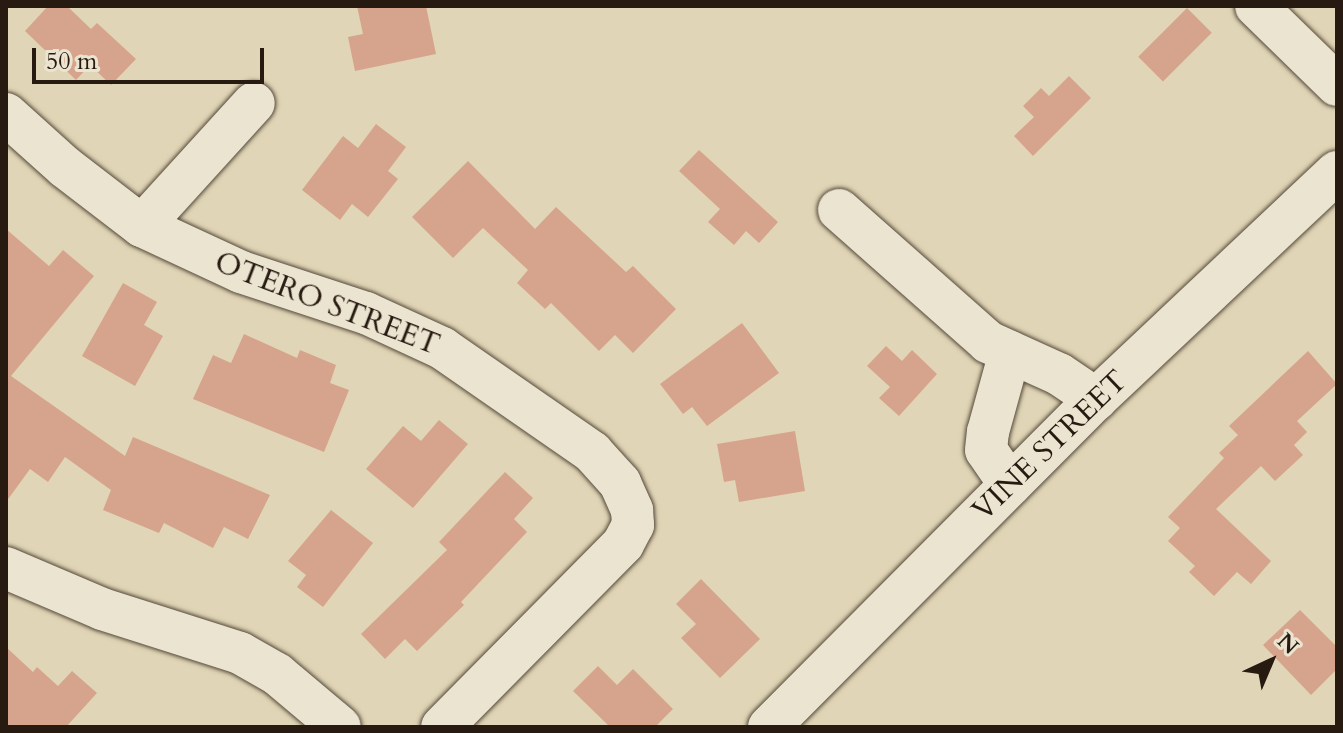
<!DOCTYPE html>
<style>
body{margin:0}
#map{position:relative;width:1343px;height:733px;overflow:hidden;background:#e0d5b6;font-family:Cardo,serif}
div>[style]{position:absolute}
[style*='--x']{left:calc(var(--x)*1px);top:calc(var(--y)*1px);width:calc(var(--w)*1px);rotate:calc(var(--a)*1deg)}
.building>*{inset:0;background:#d6a48c;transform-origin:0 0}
.roads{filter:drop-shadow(0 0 2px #55493a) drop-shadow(0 0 2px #55493a)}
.minor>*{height:42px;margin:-21px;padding:0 21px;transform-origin:21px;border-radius:21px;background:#ebe4d0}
span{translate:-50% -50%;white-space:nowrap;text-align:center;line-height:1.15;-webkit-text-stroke:6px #ebe4d0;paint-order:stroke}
.street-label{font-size:30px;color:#271a11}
.frame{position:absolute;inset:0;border:8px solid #271a11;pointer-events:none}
.north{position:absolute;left:1231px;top:621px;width:80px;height:80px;-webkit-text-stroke:6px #ebe4d0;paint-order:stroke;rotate:44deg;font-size:22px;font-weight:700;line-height:32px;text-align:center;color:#271a11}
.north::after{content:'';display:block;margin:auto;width:28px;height:36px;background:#271a11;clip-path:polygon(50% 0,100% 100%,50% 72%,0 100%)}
.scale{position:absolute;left:32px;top:48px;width:232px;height:36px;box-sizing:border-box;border:4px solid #271a11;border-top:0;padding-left:10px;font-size:24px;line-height:28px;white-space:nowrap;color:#271a11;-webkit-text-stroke:6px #ebe4d0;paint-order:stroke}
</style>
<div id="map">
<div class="building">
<div style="clip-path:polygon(48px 6px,67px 6px,91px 29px,97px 23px,136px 59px,111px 85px,90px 65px,76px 80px,25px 31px)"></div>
<div style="clip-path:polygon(357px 6px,426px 6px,436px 54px,355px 71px,348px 37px,363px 34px)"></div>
<div style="left:1187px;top:8px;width:35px;height:69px;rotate:45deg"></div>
<div style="clip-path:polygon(1069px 76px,1091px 98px,1033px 156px,1014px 136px,1034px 117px,1023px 106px,1041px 88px,1049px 96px)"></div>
<div style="clip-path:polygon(376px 124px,406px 147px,388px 171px,398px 179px,368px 217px,352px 204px,340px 220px,302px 190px,343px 136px,358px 148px)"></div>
<div style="clip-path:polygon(699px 150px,778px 222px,759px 243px,746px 231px,734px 245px,708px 222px,720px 209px,679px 171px)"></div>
<div style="clip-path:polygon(468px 161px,535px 229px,556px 207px,626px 272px,633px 266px,676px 309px,633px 353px,615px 335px,599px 351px,551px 303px,545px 309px,517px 283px,528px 270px,483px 228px,453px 258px,412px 217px)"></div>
<div style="clip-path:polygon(6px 229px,49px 266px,63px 250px,94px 276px,11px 376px,125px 456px,133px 437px,270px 495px,248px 539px,224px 527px,213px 548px,164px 523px,159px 533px,103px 510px,111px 490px,65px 457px,48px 482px,30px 469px,6px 502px)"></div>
<div style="clip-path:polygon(123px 283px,157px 302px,144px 325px,163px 336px,135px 386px,82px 356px)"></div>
<div style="clip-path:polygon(742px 323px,779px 373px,707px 426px,692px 407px,683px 414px,660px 384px)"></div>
<div style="clip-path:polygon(244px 334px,297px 358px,300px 350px,336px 365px,330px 383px,349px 390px,324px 452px,193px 399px,213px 355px,231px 363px)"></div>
<div style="clip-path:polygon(886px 346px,902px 361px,912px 350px,937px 374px,899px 416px,879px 398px,890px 387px,867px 366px)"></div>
<div style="clip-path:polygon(1308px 351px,1337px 384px,1297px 421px,1307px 432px,1294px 445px,1303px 455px,1275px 481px,1261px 466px,1216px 509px,1271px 561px,1251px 584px,1237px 572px,1214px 596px,1189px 572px,1195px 566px,1168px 541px,1180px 528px,1168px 517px,1224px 458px,1219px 453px,1238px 435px,1229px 426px)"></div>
<div style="clip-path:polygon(439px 420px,468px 444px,413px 508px,366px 469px,403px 426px,421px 441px)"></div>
<div style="clip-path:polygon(795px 431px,805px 491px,739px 502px,735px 480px,724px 482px,717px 444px)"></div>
<div style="clip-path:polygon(505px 472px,533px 498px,514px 519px,527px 532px,461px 602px,464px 605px,417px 651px,405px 639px,385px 659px,361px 634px,447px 550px,439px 542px)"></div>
<div style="clip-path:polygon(331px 510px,373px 543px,323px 607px,297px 587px,306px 575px,288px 561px)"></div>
<div style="clip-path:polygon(701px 579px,760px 639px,720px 678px,681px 638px,696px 624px,676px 604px)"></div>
<div style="clip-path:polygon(1300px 610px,1337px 647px,1337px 669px,1311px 695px,1263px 645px)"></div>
<div style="clip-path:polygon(6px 647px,33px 672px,37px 667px,58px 686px,72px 671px,97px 693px,66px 727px,6px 727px)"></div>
<div style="clip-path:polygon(598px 666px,617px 685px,633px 669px,673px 709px,655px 727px,610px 727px,573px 691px)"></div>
</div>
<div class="roads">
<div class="minor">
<div style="--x:1256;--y:6;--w:113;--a:44.3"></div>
<div style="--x:6;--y:114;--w:79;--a:41.9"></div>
<div style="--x:65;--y:167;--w:97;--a:37.5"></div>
<div style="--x:142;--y:226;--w:109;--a:24.9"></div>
<div style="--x:241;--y:272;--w:132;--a:18.2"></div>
<div style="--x:366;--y:313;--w:84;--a:24.7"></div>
<div style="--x:442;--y:348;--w:183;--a:34.7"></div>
<div style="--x:592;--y:452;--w:42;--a:47.9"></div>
<div style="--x:620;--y:483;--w:30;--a:66"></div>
<div style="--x:632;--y:510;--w:15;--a:86"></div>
<div style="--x:633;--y:525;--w:21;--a:118"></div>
<div style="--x:623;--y:544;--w:257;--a:134.7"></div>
<div style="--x:839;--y:210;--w:199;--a:41.5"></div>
<div style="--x:988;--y:342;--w:78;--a:24.3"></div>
<div style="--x:1059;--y:374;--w:45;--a:34"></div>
<div style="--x:142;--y:226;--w:166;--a:-47.7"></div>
<div style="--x:1010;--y:485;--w:42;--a:-124.4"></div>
<div style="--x:986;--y:450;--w:18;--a:-84"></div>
<div style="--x:988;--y:432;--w:83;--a:-74.6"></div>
<div style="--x:6;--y:568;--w:104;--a:23.1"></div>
<div style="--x:102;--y:609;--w:145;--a:17.7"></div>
<div style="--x:240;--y:653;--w:43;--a:29.6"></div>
<div style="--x:277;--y:674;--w:82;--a:40.1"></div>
<div style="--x:769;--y:727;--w:463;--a:-45.1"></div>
<div style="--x:1096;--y:399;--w:331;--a:-43.3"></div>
</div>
</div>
<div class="street-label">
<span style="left:327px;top:304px;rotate:21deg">OTERO STREET</span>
<span style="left:1050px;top:446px;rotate:-44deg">VINE STREET</span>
</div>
<div class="frame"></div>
<div class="north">N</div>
<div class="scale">50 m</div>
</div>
